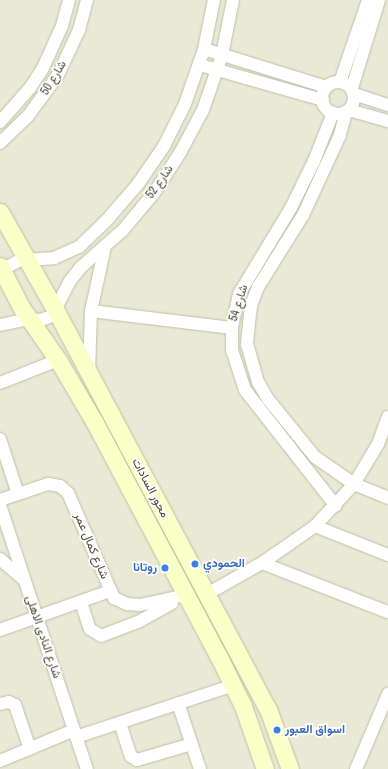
<!DOCTYPE html>
<meta charset="utf-8">
<style>
body{margin:0}
#map{position:relative;width:388px;height:769px;overflow:hidden;background:#f4f5e7;font-family:"Archivo Narrow",Vazirmatn,sans-serif}
div>[style]{position:absolute}
[style*='--x']{left:calc(var(--x)*1px);top:calc(var(--y)*1px);width:calc(var(--w)*1px);rotate:calc(var(--a)*1deg)}
.residential>*{inset:0;background:#e9e9d5;transform-origin:0 0}
.roads{filter:drop-shadow(0 0 1px #c1c1a9) drop-shadow(0 0 1px #c1c1a9)}
.street>*{height:12px;margin:-6px;padding:0 6px;transform-origin:6px;border-radius:6px;background:#fff}
.street>.ring{margin:-6px;padding:0;box-sizing:content-box;background:none;border:12px solid #fff;border-radius:50%}
.secondary>*{height:17px;margin:-8.5px;padding:0 8.5px;transform-origin:8.5px;border-radius:8.5px;background:#faffc7}
.dots>*{width:11px;height:11px;translate:-50% -50%;box-sizing:border-box;border:2px solid #fff;border-radius:50%}
span{translate:-50% -50%;white-space:nowrap;text-align:center;line-height:1.15;-webkit-text-stroke:3.5px #fff;paint-order:stroke}
.street-label{font-size:12px;color:#494835}
.shop-label{font-size:12px;color:#366cbe;font-weight:700}
.left{translate:0 -50%;text-align:left}
.right{translate:-100% -50%;text-align:right}
</style>
<div id="map">
<div class="residential">
<div style="left:0;top:0;width:388px;height:769px"></div>
</div>
<div class="roads">
<div class="street">
<div style="--x:204;--y:49;--w:128;--a:17.3"></div>
<div style="--x:200;--y:65;--w:128;--a:15.9"></div>
<div class="ring" style="left:322px;top:82px;width:20px;height:20px"></div>
<div style="--x:340;--y:82;--w:87;--a:-71.1"></div>
<div style="--x:352;--y:88;--w:92;--a:-72.9"></div>
<div style="--x:354;--y:94;--w:36;--a:18"></div>
<div style="--x:349;--y:110;--w:41;--a:15.8"></div>
<div style="--x:346;--y:112;--w:24;--a:105"></div>
<div style="--x:340;--y:135;--w:88;--a:114.8"></div>
<div style="--x:303;--y:215;--w:85;--a:122"></div>
<div style="--x:258;--y:287;--w:19;--a:111"></div>
<div style="--x:251;--y:305;--w:39;--a:96"></div>
<div style="--x:247;--y:344;--w:40;--a:74"></div>
<div style="--x:258;--y:382;--w:20;--a:60"></div>
<div style="--x:268;--y:399;--w:75;--a:51"></div>
<div style="--x:315;--y:457;--w:47;--a:34.7"></div>
<div style="--x:354;--y:484;--w:37;--a:22"></div>
<div style="--x:333;--y:113;--w:52;--a:111.6"></div>
<div style="--x:314;--y:161;--w:52;--a:116.1"></div>
<div style="--x:291;--y:208;--w:100;--a:121.2"></div>
<div style="--x:239;--y:294;--w:35;--a:102"></div>
<div style="--x:232;--y:328;--w:22;--a:90"></div>
<div style="--x:232;--y:350;--w:42;--a:72"></div>
<div style="--x:245;--y:390;--w:147;--a:51.9"></div>
<div style="--x:0;--y:122;--w:45;--a:-48.6"></div>
<div style="--x:30;--y:88;--w:24;--a:-57"></div>
<div style="--x:43;--y:68;--w:46;--a:-65.7"></div>
<div style="--x:62;--y:26;--w:27;--a:-75"></div>
<div style="--x:0;--y:143;--w:39;--a:-44"></div>
<div style="--x:28;--y:116;--w:51;--a:-53.8"></div>
<div style="--x:58;--y:75;--w:50;--a:-65"></div>
<div style="--x:79;--y:30;--w:31;--a:-75"></div>
<div style="--x:1;--y:277;--w:12;--a:-59"></div>
<div style="--x:7;--y:267;--w:15;--a:-28"></div>
<div style="--x:20;--y:260;--w:34;--a:-3"></div>
<div style="--x:54;--y:258;--w:27;--a:-24"></div>
<div style="--x:79;--y:247;--w:39;--a:-44"></div>
<div style="--x:107;--y:220;--w:48;--a:-49.3"></div>
<div style="--x:138;--y:184;--w:46;--a:-55.6"></div>
<div style="--x:164;--y:146;--w:47;--a:-63.4"></div>
<div style="--x:185;--y:104;--w:58;--a:-70.9"></div>
<div style="--x:204;--y:49;--w:50;--a:-78.5"></div>
<div style="--x:91;--y:311;--w:142;--a:6.9"></div>
<div style="--x:0;--y:325;--w:30;--a:-12"></div>
<div style="--x:29;--y:319;--w:12;--a:5"></div>
<div style="--x:41;--y:320;--w:12;--a:-20"></div>
<div style="--x:52;--y:316;--w:39;--a:-63"></div>
<div style="--x:70;--y:281;--w:16;--a:-52"></div>
<div style="--x:80;--y:268;--w:57;--a:-41.5"></div>
<div style="--x:123;--y:230;--w:48;--a:-50"></div>
<div style="--x:154;--y:193;--w:48;--a:-57"></div>
<div style="--x:180;--y:153;--w:49;--a:-61.9"></div>
<div style="--x:203;--y:110;--w:58;--a:-70.9"></div>
<div style="--x:222;--y:55;--w:56;--a:-78.7"></div>
<div style="--x:89;--y:373;--w:62;--a:-88.2"></div>
<div style="--x:91;--y:311;--w:66;--a:-77.7"></div>
<div style="--x:0;--y:383;--w:62;--a:-21.6"></div>
<div style="--x:0;--y:439;--w:58;--a:71.9"></div>
<div style="--x:0;--y:500;--w:51;--a:-18.4"></div>
<div style="--x:48;--y:484;--w:12;--a:9"></div>
<div style="--x:60;--y:486;--w:11;--a:41"></div>
<div style="--x:68;--y:493;--w:115;--a:66.3"></div>
<div style="--x:114;--y:598;--w:14;--a:25"></div>
<div style="--x:127;--y:604;--w:13;--a:4"></div>
<div style="--x:140;--y:605;--w:47;--a:-12.3"></div>
<div style="--x:0;--y:505;--w:278;--a:71.8"></div>
<div style="--x:315;--y:526;--w:79;--a:21.7"></div>
<div style="--x:0;--y:559;--w:29;--a:41"></div>
<div style="--x:262;--y:563;--w:135;--a:21.3"></div>
<div style="--x:207;--y:594;--w:63;--a:-29.4"></div>
<div style="--x:262;--y:563;--w:65;--a:-34.9"></div>
<div style="--x:315;--y:526;--w:57;--a:-47.1"></div>
<div style="--x:354;--y:484;--w:47;--a:-59"></div>
<div style="--x:378;--y:444;--w:29;--a:-70"></div>
<div style="--x:81;--y:602;--w:28;--a:72"></div>
<div style="--x:90;--y:629;--w:13;--a:32"></div>
<div style="--x:101;--y:636;--w:40;--a:-21"></div>
<div style="--x:138;--y:622;--w:39;--a:-29"></div>
<div style="--x:0;--y:630;--w:117;--a:-19.5"></div>
<div style="--x:178;--y:703;--w:70;--a:71.6"></div>
<div style="--x:0;--y:704;--w:9;--a:-13"></div>
<div style="--x:9;--y:702;--w:7;--a:27"></div>
<div style="--x:15;--y:705;--w:46;--a:71.2"></div>
<div style="--x:120;--y:723;--w:35;--a:72"></div>
<div style="--x:131;--y:756;--w:7;--a:34"></div>
<div style="--x:137;--y:760;--w:57;--a:-16.2"></div>
<div style="--x:76;--y:737;--w:166;--a:-18.2"></div>
<div style="--x:0;--y:761;--w:80;--a:-22.7"></div>
<div style="--x:356;--y:769;--w:82;--a:-66.9"></div>
</div>
<div class="secondary">
<div style="--x:0;--y:212;--w:114;--a:60.5"></div>
<div style="--x:56;--y:311;--w:451;--a:62"></div>
<div style="--x:268;--y:709;--w:64;--a:69.9"></div>
<div style="--x:0;--y:266;--w:46;--a:62.9"></div>
<div style="--x:21;--y:307;--w:65;--a:55.1"></div>
<div style="--x:58;--y:360;--w:73;--a:59.6"></div>
<div style="--x:95;--y:423;--w:263;--a:62.1"></div>
<div style="--x:218;--y:655;--w:57;--a:63.9"></div>
<div style="--x:243;--y:706;--w:67;--a:70.8"></div>
</div>
</div>
<div class="dots">
<div style="left:195px;top:564px;background:#3f7fe0"></div>
<div style="left:165px;top:568px;background:#3f7fe0"></div>
<div style="left:277px;top:730px;background:#3f7fe0"></div>
</div>
<div class="street-label">
<span style="left:54px;top:78px;rotate:-59deg">شارع 50</span>
<span style="left:160px;top:182px;rotate:-55deg">شارع 52</span>
<span style="left:239px;top:303px;rotate:-73deg">شارع 54</span>
<span style="left:150px;top:488px;rotate:62deg">محور السادات</span>
<span style="left:91px;top:546px;rotate:67deg">شارع كمال عمر</span>
<span style="left:43px;top:637px;rotate:71deg">شارع النادى الاهلى</span>
</div>
<div class="shop-label">
<span class="left" style="left:203px;top:564px">الحمودي</span>
<span class="right" style="left:157px;top:568px">روتانا</span>
<span class="left" style="left:285px;top:730px">اسواق العبور</span>
</div>
</div>
